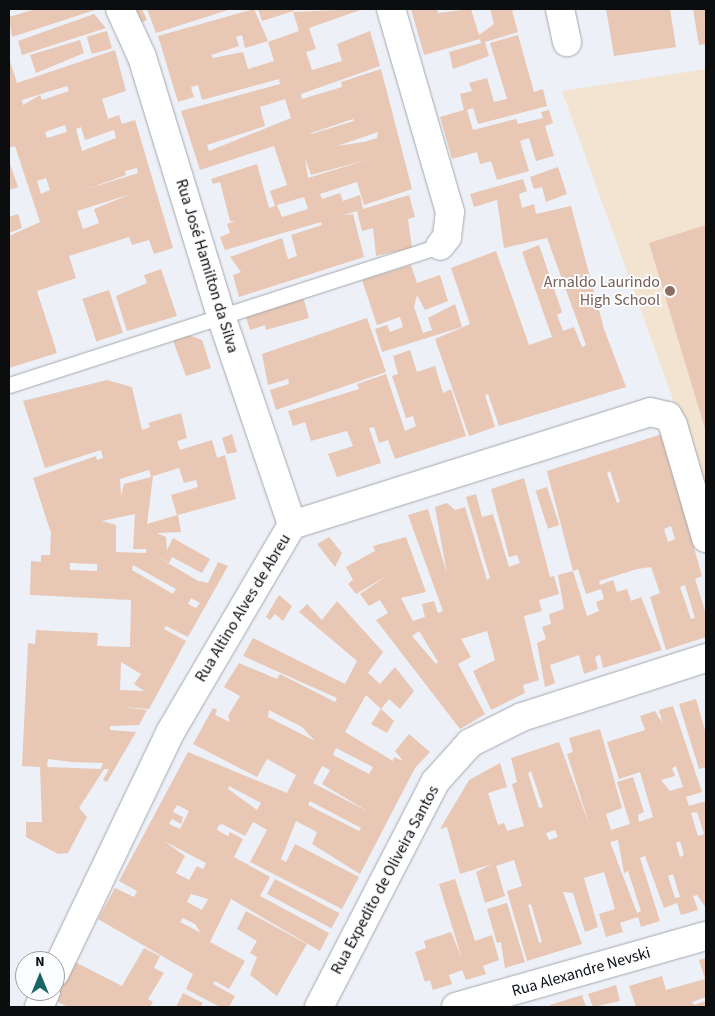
<!DOCTYPE html>
<meta charset="utf-8">
<style>
body{margin:0}
#map{position:relative;width:715px;height:1016px;overflow:hidden;background:#edf0f7;font-family:"Source Sans 3",sans-serif}
div>[style]{position:absolute}
[style*='--x']{left:calc(var(--x)*1px);top:calc(var(--y)*1px);width:calc(var(--w)*1px);rotate:calc(var(--a)*1deg)}
.education>*{inset:0;background:#f3e3d1}
.building>*{inset:0;background:#e8c7b4;transform-origin:0 0}
.roads{filter:drop-shadow(0 0 1px #a4a7ae) drop-shadow(0 0 1px #a4a7ae)}
.lane>*{height:15px;margin:-7.5px;padding:0 7.5px;transform-origin:7.5px;border-radius:7.5px;background:#fff}
.street>*{height:28px;margin:-14px;padding:0 14px;transform-origin:14px;border-radius:14px;background:#fff}
.dots>*{width:14px;height:14px;translate:-50% -50%;box-sizing:border-box;border:2px solid #fcfdff;border-radius:50%}
span{translate:-50% -50%;white-space:nowrap;text-align:center;line-height:1.15;-webkit-text-stroke:4px #fcfdff;paint-order:stroke}
.street-label{font-size:16px;color:#0c0d0f}
.education-label{font-size:16px;color:#785e54}
.right{translate:-100% -50%;text-align:right}
.frame{position:absolute;inset:0;border:10px solid #0c0d0f;pointer-events:none}
.north{position:absolute;left:15px;top:951px;width:50px;height:50px;box-sizing:border-box;background:#fcfdff;border:1px solid #9c9d9f;border-radius:50%;rotate:0deg;font-size:14px;font-weight:700;line-height:20px;text-align:center;color:#0c0d0f}
.north::after{content:'';display:block;margin:auto;width:18px;height:22px;background:#186665;clip-path:polygon(50% 0,100% 100%,50% 72%,0 100%)}
</style>
<div id="map">
<div class="education">
<div style="clip-path:polygon(706px 69px,706px 491px,562px 91px)"></div>
</div>
<div class="building">
<div style="clip-path:polygon(36px 9px,98px 9px,12px 37px,9px 17px)"></div>
<div style="clip-path:polygon(134px 9px,142px 9px,147px 20px,140px 23px)"></div>
<div style="clip-path:polygon(147px 9px,231px 9px,156px 33px)"></div>
<div style="clip-path:polygon(evenodd,254px 9px,268px 41px,245px 48px,242px 35px,236px 37px,239px 46px,211px 55px,213px 58px,243px 52px,248px 69px,274px 61px,268px 42px,299px 31px,293px 12px,363px 9px,309px 28px,316px 49px,306px 52px,312px 70px,342px 61px,337px 44px,370px 31px,380px 66px,301px 94px,302px 99px,342px 87px,341px 82px,381px 69px,412px 189px,364px 205px,357px 182px,320px 194px,322px 199px,340px 193px,343px 201px,360px 195px,363px 209px,409px 195px,415px 217px,408px 219px,412px 248px,376px 256px,373px 228px,362px 231px,357px 211px,343px 215px,353px 214px,364px 257px,239px 297px,233px 275px,241px 272px,230px 257px,282px 238px,288px 259px,297px 256px,291px 235px,322px 225px,321px 222px,225px 250px,220px 237px,230px 233px,227px 224px,235px 221px,230px 221px,220px 182px,213px 184px,211px 179px,257px 164px,269px 208px,275px 206px,270px 191px,287px 185px,274px 146px,200px 170px,181px 111px,280px 84px,279px 79px,202px 100px,198px 85px,191px 87px,194px 97px,178px 102px,158px 36px,254px 9px,285px 99px,291px 118px,209px 151px,207px 145px,265px 126px,260px 107px,285px 99px,254px 9px,353px 119px,354px 121px,311px 134px,311px 133px,353px 119px,254px 9px,378px 132px,377px 138px,364px 142px,337px 146px,378px 132px,254px 9px,305px 158px,311px 175px,370px 159px,308px 178px,305px 158px,254px 9px,304px 197px,308px 209px,282px 217px,277px 205px,304px 197px)"></div>
<div style="clip-path:polygon(258px 9px,293px 9px,294px 11px,262px 21px)"></div>
<div style="clip-path:polygon(411px 9px,437px 9px,438px 13px,471px 9px,479px 35px,494px 24px,490px 9px,517px 9px,512px 11px,518px 32px,485px 42px,489px 56px,453px 69px,449px 52px,481px 43px,480px 39px,424px 55px)"></div>
<div style="clip-path:polygon(606px 9px,670px 9px,676px 47px,614px 56px)"></div>
<div style="clip-path:polygon(693px 9px,706px 9px,706px 44px,699px 45px)"></div>
<div style="clip-path:polygon(94px 14px,106px 28px,22px 55px,18px 41px)"></div>
<div style="left:107px;top:31px;width:18px;height:21px;rotate:74deg"></div>
<div style="clip-path:polygon(518px 35px,534px 92px,543px 89px,547px 106px,478px 124px,473px 108px,467px 110px,473px 130px,516px 119px,518px 124px,543px 118px,541px 112px,549px 110px,553px 123px,545px 126px,554px 156px,536px 161px,529px 138px,520px 141px,529px 171px,497px 180px,491px 161px,480px 164px,477px 152px,452px 159px,440px 117px,464px 110px,460px 94px,472px 91px,469px 83px,487px 78px,494px 102px,507px 99px,490px 43px)"></div>
<div style="clip-path:polygon(80px 40px,84px 53px,36px 73px,30px 55px)"></div>
<div style="clip-path:polygon(evenodd,115px 50px,126px 91px,102px 99px,108px 119px,119px 115px,122px 124px,135px 120px,173px 248px,154px 254px,149px 240px,132px 245px,129px 237px,69px 256px,76px 278px,37px 291px,57px 353px,9px 368px,9px 236px,40px 222px,15px 146px,9px 148px,9px 58px,17px 83px,115px 50px,67px 86px,69px 91px,42px 100px,40px 95px,23px 105px,22px 100px,67px 86px,115px 50px,65px 125px,67px 132px,47px 138px,45px 132px,65px 125px,115px 50px,81px 127px,85px 140px,114px 130px,116px 138px,82px 151px,76px 129px,81px 127px,115px 50px,137px 168px,138px 173px,87px 189px,126px 175px,125px 171px,137px 168px,115px 50px,46px 178px,50px 190px,41px 194px,37px 181px,46px 178px,115px 50px,131px 194px,94px 209px,99px 223px,83px 229px,77px 211px,131px 194px)"></div>
<div style="clip-path:polygon(9px 161px,18px 187px,9px 190px)"></div>
<div style="clip-path:polygon(558px 167px,567px 194px,546px 202px,542px 187px,534px 189px,530px 177px)"></div>
<div style="clip-path:polygon(523px 179px,527px 191px,519px 194px,522px 208px,534px 204px,536px 214px,571px 206px,604px 329px,626px 387px,499px 426px,488px 394px,485px 395px,495px 427px,469px 436px,435px 339px,470px 324px,451px 268px,496px 251px,529px 345px,552px 337px,522px 252px,539px 245px,562px 312px,557px 315px,563px 331px,574px 327px,582px 347px,586px 345px,547px 238px,504px 248px,497px 200px,474px 207px,470px 194px)"></div>
<div style="clip-path:polygon(18px 214px,22px 228px,9px 233px,9px 217px)"></div>
<div style="clip-path:polygon(706px 225px,706px 432px,649px 243px)"></div>
<div style="clip-path:polygon(411px 265px,417px 283px,440px 275px,448px 301px,425px 310px,417px 295px,414px 307px,423px 333px,432px 330px,428px 318px,455px 304px,462px 327px,382px 352px,375px 329px,387px 325px,390px 332px,403px 327px,400px 317px,377px 325px,362px 280px)"></div>
<div style="clip-path:polygon(161px 269px,177px 316px,127px 331px,116px 296px,147px 283px,144px 275px)"></div>
<div style="left:109px;top:290px;width:45px;height:28px;rotate:72deg"></div>
<div style="clip-path:polygon(303px 297px,309px 318px,266px 330px,265px 325px,250px 330px,245px 314px)"></div>
<div style="clip-path:polygon(367px 318px,386px 372px,276px 410px,270px 390px,289px 384px,288px 379px,268px 385px,262px 354px)"></div>
<div style="clip-path:polygon(181px 332px,202px 340px,211px 368px,186px 376px,171px 335px)"></div>
<div style="clip-path:polygon(410px 350px,417px 372px,435px 366px,443px 393px,451px 389px,466px 436px,395px 459px,388px 440px,379px 443px,374px 427px,369px 428px,381px 463px,337px 477px,328px 454px,353px 446px,347px 431px,311px 441px,305px 422px,293px 426px,288px 411px,359px 389px,357px 384px,386px 374px,405px 431px,416px 426px,413px 416px,406px 418px,392px 376px,398px 374px,393px 356px)"></div>
<div style="clip-path:polygon(evenodd,107px 380px,132px 387px,142px 430px,150px 427px,148px 423px,181px 413px,187px 438px,177px 441px,180px 450px,212px 440px,217px 458px,225px 455px,236px 499px,178px 515px,181px 532px,157px 533px,166px 537px,167px 550px,173px 538px,210px 559px,202px 573px,172px 557px,169px 563px,153px 554px,198px 581px,208px 583px,218px 562px,228px 566px,188px 637px,166px 626px,164px 629px,186px 641px,149px 709px,123px 707px,147px 710px,139px 725px,110px 726px,110px 730px,136px 732px,107px 782px,103px 780px,109px 769px,104px 769px,79px 808px,87px 817px,68px 853px,58px 854px,26px 837px,26px 822px,42px 822px,40px 767px,22px 766px,28px 643px,35px 644px,36px 630px,54px 631px,98px 633px,97px 646px,130px 647px,131px 600px,30px 595px,31px 561px,41px 562px,41px 555px,50px 555px,51px 533px,33px 478px,96px 456px,97px 460px,103px 458px,101px 450px,45px 468px,23px 401px,107px 380px,179px 468px,184px 483px,196px 480px,198px 487px,171px 495px,177px 515px,147px 524px,153px 476px,179px 468px,107px 380px,149px 470px,151px 477px,124px 484px,121px 496px,120px 479px,149px 470px,107px 380px,135px 514px,133px 549px,146px 549px,146px 553px,116px 552px,116px 525px,102px 521px,135px 514px,107px 380px,70px 563px,97px 564px,97px 571px,70px 570px,70px 563px,107px 380px,133px 565px,176px 589px,173px 594px,132px 570px,133px 565px,107px 380px,191px 598px,200px 603px,196px 608px,188px 604px,191px 598px,107px 380px,121px 662px,141px 674px,134px 684px,144px 691px,120px 690px,121px 662px,107px 380px,48px 759px,72px 762px,103px 763px,101px 769px,47px 767px,48px 759px)"></div>
<div style="clip-path:polygon(232px 434px,237px 452px,227px 454px,222px 438px)"></div>
<div style="clip-path:polygon(evenodd,662px 434px,702px 576px,695px 579px,706px 614px,706px 637px,666px 650px,650px 597px,660px 593px,651px 567px,637px 569px,599px 581px,600px 585px,613px 580px,617px 592px,627px 589px,631px 601px,641px 597px,662px 650px,603px 668px,600px 655px,595px 657px,598px 669px,584px 674px,579px 655px,550px 665px,555px 683px,545px 687px,537px 643px,546px 639px,542px 627px,551px 624px,549px 614px,564px 609px,558px 575px,573px 571px,587px 616px,599px 611px,596px 602px,604px 599px,601px 589px,586px 594px,578px 569px,573px 571px,547px 471px,662px 434px,610px 471px,620px 502px,617px 503px,607px 473px,610px 471px,662px 434px,671px 526px,675px 539px,668px 542px,664px 529px,671px 526px,662px 434px,685px 585px,695px 618px,691px 619px,680px 587px,685px 585px)"></div>
<div style="clip-path:polygon(evenodd,524px 478px,550px 577px,554px 576px,559px 594px,539px 600px,542px 611px,524px 616px,539px 680px,523px 685px,525px 693px,491px 710px,473px 671px,495px 660px,487px 631px,461px 639px,471px 657px,458px 664px,485px 714px,460px 729px,376px 620px,388px 613px,380px 600px,369px 606px,360px 594px,388px 575px,356px 594px,348px 584px,353px 580px,346px 567px,375px 551px,373px 546px,406px 537px,426px 592px,401px 598px,413px 621px,425px 617px,422px 604px,434px 601px,438px 613px,443px 611px,408px 515px,428px 509px,447px 574px,435px 507px,447px 503px,455px 510px,465px 507px,487px 580px,490px 578px,466px 497px,476px 494px,482px 517px,493px 514px,509px 567px,520px 563px,517px 555px,509px 557px,491px 489px,524px 478px,419px 631px,438px 662px,436px 664px,412px 636px,419px 631px)"></div>
<div style="left:547px;top:487px;width:40px;height:12px;rotate:72deg"></div>
<div style="clip-path:polygon(329px 537px,342px 553px,335px 567px,317px 544px)"></div>
<div style="clip-path:polygon(279px 595px,292px 606px,283px 621px,275px 614px,270px 620px,266px 617px)"></div>
<div style="clip-path:polygon(evenodd,337px 601px,383px 652px,368px 673px,380px 684px,395px 667px,414px 691px,400px 709px,389px 699px,381px 709px,366px 695px,345px 732px,393px 761px,394px 757px,403px 761px,395px 751px,409px 734px,430px 752px,415px 768px,360px 874px,312px 844px,317px 832px,296px 821px,281px 859px,286px 862px,295px 844px,359px 877px,342px 909px,250px 862px,267px 830px,253px 822px,245px 836px,222px 824px,218px 826px,217px 830px,228px 836px,230px 832px,243px 839px,234px 857px,270px 877px,260px 896px,329px 933px,320px 951px,231px 899px,210px 942px,245px 961px,229px 989px,215px 981px,213px 984px,235px 996px,229px 1007px,220px 1007px,186px 989px,193px 974px,98px 919px,115px 888px,134px 897px,137px 891px,119px 881px,188px 752px,287px 793px,296px 775px,267px 759px,257px 777px,193px 744px,213px 708px,217px 710px,215px 715px,230px 722px,228px 716px,240px 696px,224px 687px,239px 663px,277px 679px,280px 674px,335px 702px,337px 698px,243px 656px,253px 638px,345px 684px,357px 661px,299px 612px,307px 604px,322px 620px,337px 601px,269px 710px,302px 727px,315px 741px,268px 717px,269px 710px,337px 601px,336px 748px,373px 767px,369px 774px,333px 755px,336px 748px,337px 601px,322px 766px,330px 770px,322px 784px,369px 812px,313px 783px,322px 766px,337px 601px,229px 786px,261px 803px,257px 810px,228px 789px,229px 786px,337px 601px,310px 801px,361px 828px,359px 831px,308px 805px,310px 801px,337px 601px,177px 805px,189px 811px,180px 829px,169px 824px,172px 819px,181px 824px,183px 817px,173px 812px,177px 805px,337px 601px,164px 841px,206px 863px,203px 869px,197px 866px,189px 880px,176px 873px,185px 856px,164px 841px,337px 601px,191px 894px,208px 899px,202px 910px,187px 902px,191px 894px,337px 601px,183px 918px,195px 924px,201px 933px,180px 922px,183px 918px)"></div>
<div style="clip-path:polygon(696px 699px,706px 734px,706px 767px,699px 769px,679px 704px)"></div>
<div style="clip-path:polygon(evenodd,673px 706px,702px 792px,686px 797px,689px 806px,706px 801px,706px 908px,697px 895px,693px 896px,698px 910px,681px 915px,677px 903px,664px 908px,645px 856px,640px 858px,660px 921px,641px 927px,638px 917px,620px 923px,623px 932px,606px 937px,599px 914px,615px 909px,604px 872px,584px 878px,598px 927px,585px 932px,573px 893px,563px 892px,582px 944px,527px 961px,507px 891px,522px 886px,514px 860px,496px 866px,505px 896px,485px 903px,476px 872px,492px 864px,460px 874px,447px 827px,440px 829px,469px 780px,500px 763px,507px 787px,488px 793px,498px 825px,504px 823px,507px 831px,524px 826px,512px 784px,517px 782px,511px 758px,559px 742px,590px 827px,567px 754px,573px 752px,569px 738px,600px 729px,622px 808px,606px 814px,611px 830px,630px 824px,617px 782px,633px 777px,644px 812px,638px 815px,639px 822px,653px 817px,640px 772px,619px 779px,607px 742px,645px 730px,640px 716px,655px 711px,663px 724px,659px 710px,673px 706px,676px 766px,683px 787px,670px 791px,661px 780px,675px 776px,672px 768px,676px 766px,673px 706px,531px 771px,543px 807px,539px 808px,528px 773px,531px 771px,673px 706px,697px 812px,704px 834px,698px 836px,691px 813px,697px 812px,673px 706px,555px 830px,558px 837px,549px 840px,546px 833px,555px 830px,673px 706px,618px 840px,624px 873px,628px 871px,641px 911px,637px 913px,610px 842px,618px 840px,673px 706px,680px 841px,684px 855px,680px 857px,676px 843px,680px 841px,673px 706px,673px 874px,680px 897px,675px 898px,668px 876px,673px 874px,673px 706px,531px 904px,542px 942px,539px 943px,528px 905px,531px 904px)"></div>
<div style="clip-path:polygon(381px 709px,394px 721px,387px 733px,371px 724px)"></div>
<div style="left:275px;top:879px;width:73px;height:17px;rotate:28deg"></div>
<div style="clip-path:polygon(455px 879px,475px 941px,492px 935px,499px 960px,483px 966px,486px 974px,466px 980px,462px 970px,449px 975px,452px 984px,433px 990px,430px 980px,425px 982px,415px 952px,426px 948px,424px 941px,451px 932px,462px 959px,439px 884px)"></div>
<div style="clip-path:polygon(507px 903px,525px 962px,505px 968px,501px 942px,497px 943px,487px 909px)"></div>
<div style="clip-path:polygon(246px 911px,307px 944px,277px 996px,250px 975px,257px 957px,250px 953px,257px 941px,237px 929px)"></div>
<div style="clip-path:polygon(144px 948px,160px 956px,154px 968px,164px 973px,148px 999px,153px 1002px,150px 1007px,68px 1007px,54px 1000px,75px 962px,122px 986px)"></div>
<div style="clip-path:polygon(706px 958px,706px 997px,692px 1002px,694px 1005px,706px 1001px,706px 1007px,636px 1007px,629px 986px,662px 976px,666px 990px,705px 979px,699px 960px)"></div>
<div style="clip-path:polygon(616px 985px,620px 1001px,593px 1007px,588px 994px)"></div>
<div style="clip-path:polygon(183px 993px,203px 1003px,200px 1007px,176px 1007px)"></div>
<div style="clip-path:polygon(582px 995px,586px 1007px,551px 1007px,550px 1005px)"></div>
</div>
<div class="roads">
<div class="lane">
<div style="--x:9;--y:385;--w:453;--a:-17.9"></div>
</div>
<div class="street">
<div style="--x:120;--y:9;--w:53;--a:65.4"></div>
<div style="--x:142;--y:57;--w:271;--a:73"></div>
<div style="--x:221;--y:316;--w:221;--a:71.2"></div>
<div style="--x:391;--y:9;--w:211;--a:73.8"></div>
<div style="--x:450;--y:212;--w:25;--a:97"></div>
<div style="--x:447;--y:237;--w:11;--a:128"></div>
<div style="--x:560;--y:9;--w:34;--a:78"></div>
<div style="--x:55;--y:973;--w:268;--a:-64.4"></div>
<div style="--x:171;--y:731;--w:239;--a:-59.6"></div>
<div style="--x:292;--y:525;--w:375;--a:-17.5"></div>
<div style="--x:650;--y:412;--w:18;--a:13"></div>
<div style="--x:668;--y:416;--w:10;--a:61"></div>
<div style="--x:673;--y:425;--w:118;--a:73.7"></div>
<div style="--x:39;--y:1007;--w:17;--a:-66"></div>
<div style="--x:319;--y:1007;--w:253;--a:-62.7"></div>
<div style="--x:435;--y:782;--w:52;--a:-48.1"></div>
<div style="--x:470;--y:743;--w:58;--a:-26.6"></div>
<div style="--x:522;--y:717;--w:193;--a:-17.8"></div>
<div style="--x:456;--y:1007;--w:260;--a:-15.9"></div>
</div>
</div>
<div class="dots">
<div style="left:670px;top:291px;background:#8d6e63"></div>
</div>
<div class="street-label">
<span style="left:207px;top:266px;rotate:73deg">Rua José Hamilton da Silva</span>
<span style="left:243px;top:608px;rotate:-59deg">Rua Altino Alves de Abreu</span>
<span style="left:385px;top:880px;rotate:-62deg">Rua Expedito de Oliveira Santos</span>
<span style="left:581px;top:972px;rotate:-16deg">Rua Alexandre Nevski</span>
</div>
<div class="education-label">
<span class="right" style="left:660px;top:291px">Arnaldo Laurindo<br>High School</span>
</div>
<div class="frame"></div>
<div class="north">N</div>
</div>
